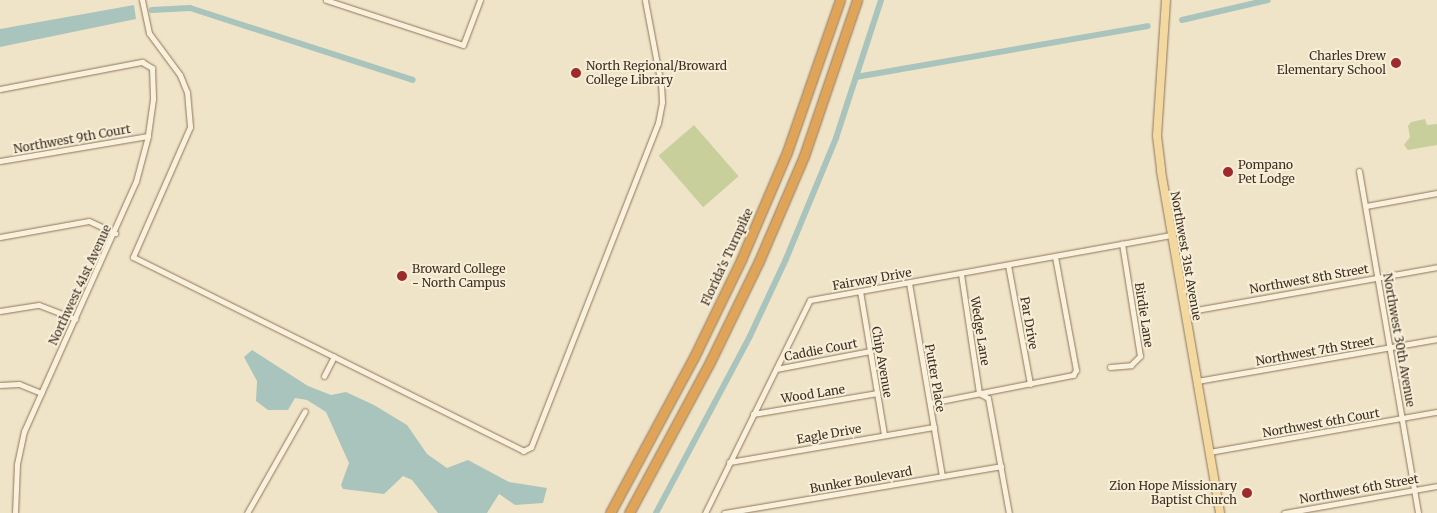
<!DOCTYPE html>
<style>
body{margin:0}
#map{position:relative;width:1437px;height:513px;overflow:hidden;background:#f0e4c8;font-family:Merriweather,serif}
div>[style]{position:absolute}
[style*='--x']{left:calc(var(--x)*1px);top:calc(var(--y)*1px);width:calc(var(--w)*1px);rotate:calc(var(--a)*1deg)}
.green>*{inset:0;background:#c9cf9b;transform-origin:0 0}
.water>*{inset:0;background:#a9c4bc}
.canal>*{height:6px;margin:-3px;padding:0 3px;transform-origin:3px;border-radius:3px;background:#a9c4bc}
.roads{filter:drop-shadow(0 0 1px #8d765c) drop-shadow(0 0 1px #8d765c)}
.minor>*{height:5px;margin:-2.5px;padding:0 2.5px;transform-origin:2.5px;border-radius:2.5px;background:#faf1dc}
.primary>*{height:8px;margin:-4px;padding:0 4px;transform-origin:4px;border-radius:4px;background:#f3d9a0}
.motorway>*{height:9px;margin:-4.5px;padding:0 4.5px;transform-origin:4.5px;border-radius:4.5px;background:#e0a458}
.dots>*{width:14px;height:14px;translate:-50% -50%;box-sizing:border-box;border:2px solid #f7eed8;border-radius:50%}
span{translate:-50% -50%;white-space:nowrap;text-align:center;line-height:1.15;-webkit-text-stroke:4px #f7eed8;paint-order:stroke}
.poi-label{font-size:12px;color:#3d2e20}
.right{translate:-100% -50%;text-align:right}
.left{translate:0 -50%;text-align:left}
.street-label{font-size:12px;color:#3d2e20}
</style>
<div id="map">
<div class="green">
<div style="clip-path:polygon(1425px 119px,1427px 125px,1437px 124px,1437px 145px,1408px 150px,1404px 145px,1410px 137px,1408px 126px,1411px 122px)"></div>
<div style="left:694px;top:125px;width:68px;height:47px;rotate:49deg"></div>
</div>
<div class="water">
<div style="clip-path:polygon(134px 5px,136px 19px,0 47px,0 29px)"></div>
<div style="clip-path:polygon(252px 350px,308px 386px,331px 395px,346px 392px,374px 405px,407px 425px,427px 454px,447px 468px,468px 460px,509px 482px,547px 488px,543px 503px,515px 505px,499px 494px,487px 513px,438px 513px,412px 480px,403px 476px,384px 494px,343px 489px,341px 485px,349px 463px,326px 412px,307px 400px,295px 398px,288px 410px,268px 410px,256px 401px,257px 381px,244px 357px)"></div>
</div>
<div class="canal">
<div style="--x:152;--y:10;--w:38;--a:-3"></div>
<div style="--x:190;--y:8;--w:234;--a:17.9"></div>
<div style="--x:1182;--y:20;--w:88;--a:-13.1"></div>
<div style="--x:856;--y:77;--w:296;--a:-9.9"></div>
<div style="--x:656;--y:513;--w:200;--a:-62"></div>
<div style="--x:750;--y:336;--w:85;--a:-64.9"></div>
<div style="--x:786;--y:259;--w:131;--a:-67.5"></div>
<div style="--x:836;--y:138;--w:145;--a:-71.9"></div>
</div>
<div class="roads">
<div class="minor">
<div style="--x:142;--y:0;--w:34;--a:78"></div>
<div style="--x:149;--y:33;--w:52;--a:53.6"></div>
<div style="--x:180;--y:75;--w:18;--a:68"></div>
<div style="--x:187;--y:92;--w:35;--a:85"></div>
<div style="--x:190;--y:127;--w:142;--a:113.7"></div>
<div style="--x:133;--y:257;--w:436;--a:26.4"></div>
<div style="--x:523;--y:451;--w:9;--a:-27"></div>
<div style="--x:531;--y:447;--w:348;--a:-68.6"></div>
<div style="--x:658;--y:123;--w:21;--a:-79"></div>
<div style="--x:662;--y:102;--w:17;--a:-93"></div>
<div style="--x:661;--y:85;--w:86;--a:-100.7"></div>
<div style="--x:326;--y:0;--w:144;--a:18.2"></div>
<div style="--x:463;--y:45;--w:48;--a:-69.3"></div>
<div style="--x:0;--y:89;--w:145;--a:-10.8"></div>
<div style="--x:142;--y:62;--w:12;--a:31"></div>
<div style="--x:152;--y:68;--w:31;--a:88"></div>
<div style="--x:153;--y:99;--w:37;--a:98"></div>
<div style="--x:148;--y:136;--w:47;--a:104.9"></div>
<div style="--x:136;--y:181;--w:274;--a:114.1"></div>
<div style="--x:24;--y:431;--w:34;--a:102"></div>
<div style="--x:17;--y:464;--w:49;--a:92.3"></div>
<div style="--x:0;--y:161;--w:150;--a:-9.6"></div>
<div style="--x:1359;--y:171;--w:347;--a:80.2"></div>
<div style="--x:1366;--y:206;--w:72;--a:-10.4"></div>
<div style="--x:0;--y:237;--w:90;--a:-10.2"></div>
<div style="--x:89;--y:221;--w:29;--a:25"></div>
<div style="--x:1008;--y:265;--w:121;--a:79.5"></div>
<div style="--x:961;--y:274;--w:120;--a:81.4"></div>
<div style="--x:979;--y:393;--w:10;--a:29"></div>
<div style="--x:988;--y:398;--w:117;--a:79.7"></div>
<div style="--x:909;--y:283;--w:196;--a:80.3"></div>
<div style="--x:860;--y:291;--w:146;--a:80.5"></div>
<div style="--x:0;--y:311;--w:39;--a:-9"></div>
<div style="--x:39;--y:305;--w:39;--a:21"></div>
<div style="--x:1185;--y:312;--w:256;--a:-10.1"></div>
<div style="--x:1110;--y:367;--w:21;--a:-5"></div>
<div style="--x:1131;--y:365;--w:13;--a:-45"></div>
<div style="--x:1140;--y:356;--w:114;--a:-99.1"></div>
<div style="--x:776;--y:369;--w:96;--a:-10.8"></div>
<div style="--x:324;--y:376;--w:22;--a:-63"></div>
<div style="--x:1197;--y:381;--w:244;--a:-9.9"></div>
<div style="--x:0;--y:385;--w:19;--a:-3"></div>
<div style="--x:19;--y:384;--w:24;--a:22"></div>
<div style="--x:930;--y:403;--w:146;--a:-11.1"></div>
<div style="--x:1073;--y:375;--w:6;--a:-59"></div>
<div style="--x:1076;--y:370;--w:115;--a:-100.5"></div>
<div style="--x:753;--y:414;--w:126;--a:-9.6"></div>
<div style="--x:1209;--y:452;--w:231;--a:-10"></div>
<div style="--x:729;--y:462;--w:208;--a:-9.7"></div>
<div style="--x:247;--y:513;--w:117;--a:-60.4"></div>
<div style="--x:705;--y:513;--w:237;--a:-63.8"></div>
<div style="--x:810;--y:300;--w:367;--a:-10.2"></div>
<div style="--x:724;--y:513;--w:281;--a:-9.6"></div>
<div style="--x:1284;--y:513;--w:155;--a:-10"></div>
</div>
<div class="primary">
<div style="--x:1166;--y:0;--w:136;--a:93.8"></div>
<div style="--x:1157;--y:136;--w:35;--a:83"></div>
<div style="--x:1161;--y:171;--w:347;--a:80.2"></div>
</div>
<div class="motorway">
<div style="--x:610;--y:513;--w:177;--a:-61.7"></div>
<div style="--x:694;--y:357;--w:108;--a:-64.1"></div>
<div style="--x:741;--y:260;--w:117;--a:-66.9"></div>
<div style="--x:787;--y:152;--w:161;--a:-70.8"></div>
<div style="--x:629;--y:513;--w:171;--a:-61.8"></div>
<div style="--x:710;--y:362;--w:112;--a:-64.1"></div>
<div style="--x:759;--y:261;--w:114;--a:-66.8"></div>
<div style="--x:804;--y:156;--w:165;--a:-71.2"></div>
</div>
</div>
<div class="dots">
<div style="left:1396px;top:63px;background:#9e2a2b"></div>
<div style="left:576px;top:73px;background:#9e2a2b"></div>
<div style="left:1228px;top:172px;background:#9e2a2b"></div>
<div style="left:402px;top:276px;background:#9e2a2b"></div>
<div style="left:1247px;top:493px;background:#9e2a2b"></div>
</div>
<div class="poi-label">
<span class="right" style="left:1386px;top:63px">Charles Drew<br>Elementary School</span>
<span class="left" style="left:586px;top:73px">North Regional/Broward<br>College Library</span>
<span class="left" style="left:1238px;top:172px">Pompano<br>Pet Lodge</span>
<span class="left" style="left:412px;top:276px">Broward College<br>- North Campus</span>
<span class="right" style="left:1237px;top:493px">Zion Hope Missionary<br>Baptist Church</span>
</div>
<div class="street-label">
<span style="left:72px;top:139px;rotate:-10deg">Northwest 9th Court</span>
<span style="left:1186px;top:256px;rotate:80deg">Northwest 31st Avenue</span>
<span style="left:727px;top:257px;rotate:-65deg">Florida's Turnpike</span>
<span style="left:872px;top:279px;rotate:-10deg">Fairway Drive</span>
<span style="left:1309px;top:279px;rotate:-10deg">Northwest 8th Street</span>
<span style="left:80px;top:285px;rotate:-65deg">Northwest 41st Avenue</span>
<span style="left:1144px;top:315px;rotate:81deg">Birdie Lane</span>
<span style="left:1029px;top:323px;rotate:80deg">Par Drive</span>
<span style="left:980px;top:331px;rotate:81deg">Wedge Lane</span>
<span style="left:1399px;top:340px;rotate:80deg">Northwest 30th Avenue</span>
<span style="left:821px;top:350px;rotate:-11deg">Caddie Court</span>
<span style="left:1315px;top:351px;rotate:-10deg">Northwest 7th Street</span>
<span style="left:882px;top:362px;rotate:80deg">Chip Avenue</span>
<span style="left:935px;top:378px;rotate:80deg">Putter Place</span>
<span style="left:813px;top:394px;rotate:-9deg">Wood Lane</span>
<span style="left:1321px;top:423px;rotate:-10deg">Northwest 6th Court</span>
<span style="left:829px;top:434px;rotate:-10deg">Eagle Drive</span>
<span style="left:861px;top:480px;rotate:-10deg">Bunker Boulevard</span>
<span style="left:1359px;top:489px;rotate:-10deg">Northwest 6th Street</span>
</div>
</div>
